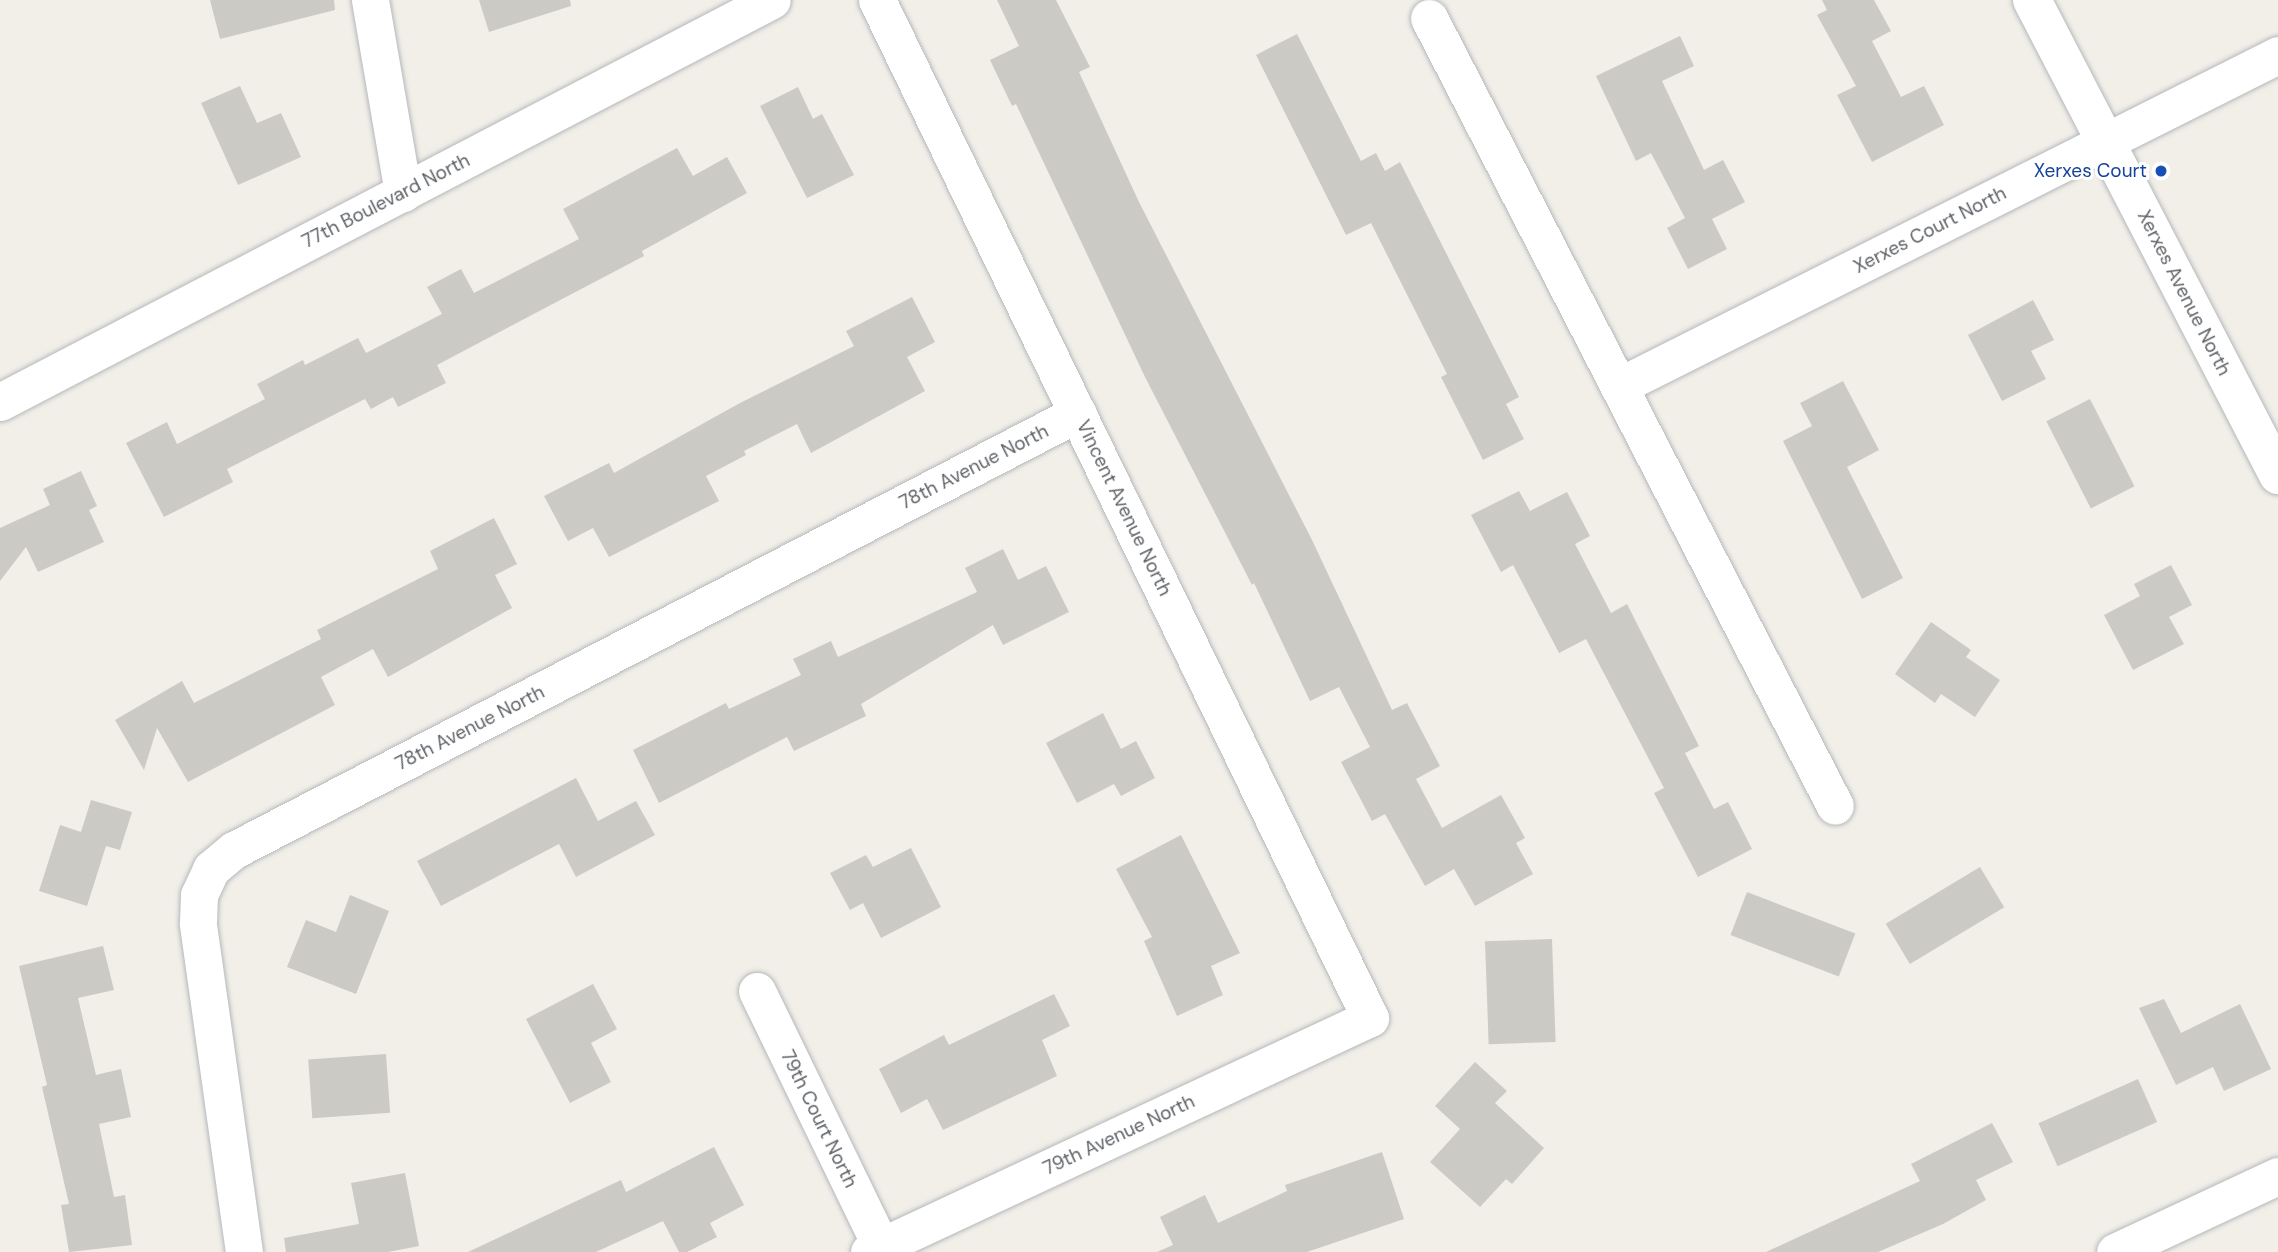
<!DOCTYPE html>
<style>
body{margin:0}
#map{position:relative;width:2278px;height:1252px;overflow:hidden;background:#f1efe8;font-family:"DM Sans",sans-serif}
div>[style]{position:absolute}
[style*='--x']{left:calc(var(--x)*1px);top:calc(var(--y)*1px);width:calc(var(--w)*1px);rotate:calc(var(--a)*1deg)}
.building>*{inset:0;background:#cccac5;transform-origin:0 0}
.roads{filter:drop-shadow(0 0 2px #b5b8bc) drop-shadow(0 0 2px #b5b8bc)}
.minor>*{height:37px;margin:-18.5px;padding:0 18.5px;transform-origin:18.5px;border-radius:18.5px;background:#fff}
.tertiary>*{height:38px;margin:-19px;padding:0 19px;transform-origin:19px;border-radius:19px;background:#fff}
.dots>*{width:19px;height:19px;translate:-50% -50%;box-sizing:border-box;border:4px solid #fff;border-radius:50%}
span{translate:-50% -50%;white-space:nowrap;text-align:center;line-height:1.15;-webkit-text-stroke:6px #fff;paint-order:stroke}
.transit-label{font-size:19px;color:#164399}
.right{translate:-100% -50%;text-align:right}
.street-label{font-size:19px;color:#5f6368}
</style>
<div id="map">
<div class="building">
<div style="clip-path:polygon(210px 0,334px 0,335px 10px,220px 39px)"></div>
<div style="clip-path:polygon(479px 0,570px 0,571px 6px,489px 32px)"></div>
<div style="clip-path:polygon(997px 0,1056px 0,1090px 67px,1079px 72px,1139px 202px,1312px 540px,1392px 710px,1407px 703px,1440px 766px,1416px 779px,1442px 828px,1501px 795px,1525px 838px,1516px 843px,1533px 874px,1475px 906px,1454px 869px,1425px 886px,1385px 814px,1372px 821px,1341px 762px,1370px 747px,1339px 687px,1310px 701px,1254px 583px,1252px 585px,1145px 377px,1016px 104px,1012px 106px,990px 60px,1019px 46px)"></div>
<div style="clip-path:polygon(1822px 0,1874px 0,1891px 31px,1872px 41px,1901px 97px,1924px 86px,1944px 125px,1872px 162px,1837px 95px,1856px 86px,1817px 15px,1827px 10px)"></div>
<div style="clip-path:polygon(1297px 34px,1361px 161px,1376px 153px,1385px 171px,1400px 162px,1519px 397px,1506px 404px,1524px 439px,1483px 460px,1441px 377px,1447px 374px,1371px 223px,1346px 235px,1256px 55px)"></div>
<div style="clip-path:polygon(1680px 36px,1694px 66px,1662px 81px,1704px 170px,1723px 160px,1745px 202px,1712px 219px,1727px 249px,1688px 269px,1667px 228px,1685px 218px,1651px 153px,1636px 161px,1596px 76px)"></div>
<div style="clip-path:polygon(240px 86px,257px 123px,281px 113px,301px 157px,238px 185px,201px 103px)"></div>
<div style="clip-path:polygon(798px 87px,813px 119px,822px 114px,854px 175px,807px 198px,760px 106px)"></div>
<div style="clip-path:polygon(677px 148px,693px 176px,727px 157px,747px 193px,642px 251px,644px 256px,437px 365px,446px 383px,398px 407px,393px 397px,371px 409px,365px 399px,227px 469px,233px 482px,164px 517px,126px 443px,167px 422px,177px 444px,265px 399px,257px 384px,303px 360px,305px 365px,358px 338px,366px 353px,442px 314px,427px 287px,461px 269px,474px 293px,579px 239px,563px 209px)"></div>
<div style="clip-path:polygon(912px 297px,935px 342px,907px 357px,925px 391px,811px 453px,797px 424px,744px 451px,746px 455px,706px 476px,719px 501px,609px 557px,593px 528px,568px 541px,544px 496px,609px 463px,614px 473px,740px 403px,854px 346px,846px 331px)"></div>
<div style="clip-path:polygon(2033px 300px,2054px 340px,2031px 351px,2046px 379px,2002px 401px,1968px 335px)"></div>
<div style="clip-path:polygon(1843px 381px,1879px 450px,1847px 467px,1903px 578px,1862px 599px,1783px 441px,1812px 426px,1800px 403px)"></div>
<div style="left:2090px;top:399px;width:98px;height:49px;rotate:63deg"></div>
<div style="clip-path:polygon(81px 471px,97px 506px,89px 510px,104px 542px,38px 572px,26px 547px,0 581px,0 528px,50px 505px,43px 489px)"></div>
<div style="clip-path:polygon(1519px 491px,1530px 511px,1567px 492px,1590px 536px,1575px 544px,1611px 613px,1627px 604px,1699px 746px,1685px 753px,1714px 809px,1728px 802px,1752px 849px,1698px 877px,1654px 793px,1664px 788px,1586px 639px,1559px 653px,1513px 565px,1501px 572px,1471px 515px)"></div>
<div style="clip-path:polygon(494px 518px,517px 564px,495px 575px,512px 608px,388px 677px,373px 649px,321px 677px,335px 705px,188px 782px,157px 728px,144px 770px,115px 720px,182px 681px,194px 703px,321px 639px,317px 630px,438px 569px,430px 551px)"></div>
<div style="clip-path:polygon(1003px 549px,1018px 580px,1046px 566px,1069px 612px,1003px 645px,993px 625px,861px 704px,866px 716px,794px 751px,787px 737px,659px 803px,633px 750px,726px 703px,729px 709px,801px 675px,793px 659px,831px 641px,838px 657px,977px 592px,965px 568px)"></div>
<div style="clip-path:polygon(2171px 565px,2192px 605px,2169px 617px,2184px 644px,2133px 670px,2104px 615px,2140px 596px,2134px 584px)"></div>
<div style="clip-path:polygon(1931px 622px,1971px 650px,1966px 657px,2000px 680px,1975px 717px,1941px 694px,1935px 703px,1895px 674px)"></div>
<div style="clip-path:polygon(1103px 713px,1121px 749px,1136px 741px,1155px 778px,1121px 796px,1114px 784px,1077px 803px,1046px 743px)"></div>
<div style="clip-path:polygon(576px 778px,598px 821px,636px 801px,655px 835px,576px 877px,559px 844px,441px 906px,417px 861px)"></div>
<div style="clip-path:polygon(91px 800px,132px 812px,120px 850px,106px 846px,87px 906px,39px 891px,60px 825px,81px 832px)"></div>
<div style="clip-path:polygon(1181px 835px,1240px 953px,1211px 966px,1223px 995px,1177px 1016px,1144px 941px,1152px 937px,1116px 869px)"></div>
<div style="clip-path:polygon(911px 848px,941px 907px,881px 938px,863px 903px,850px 910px,830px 873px,866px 855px,873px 867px)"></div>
<div style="left:1980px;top:867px;width:47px;height:110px;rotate:59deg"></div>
<div style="left:1747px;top:892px;width:116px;height:46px;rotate:21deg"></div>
<div style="clip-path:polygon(350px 895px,389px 911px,356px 994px,287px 967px,306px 920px,336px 932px)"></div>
<div style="left:1552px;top:939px;width:103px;height:67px;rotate:88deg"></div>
<div style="clip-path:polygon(103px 946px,114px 990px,78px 998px,96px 1075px,121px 1069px,131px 1117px,99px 1124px,114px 1197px,125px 1195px,132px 1245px,69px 1252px,61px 1205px,69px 1204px,42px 1087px,47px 1085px,19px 966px)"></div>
<div style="clip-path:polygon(593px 984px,617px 1029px,591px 1043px,611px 1082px,570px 1103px,526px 1019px)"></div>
<div style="clip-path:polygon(1054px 994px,1070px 1026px,1042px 1040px,1057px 1076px,943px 1130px,927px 1099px,901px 1113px,879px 1069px,944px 1035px,949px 1045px)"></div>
<div style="clip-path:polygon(2164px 999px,2181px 1033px,2240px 1004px,2271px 1069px,2224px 1091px,2213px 1067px,2176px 1085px,2139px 1008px)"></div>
<div style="left:386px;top:1054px;width:59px;height:78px;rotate:86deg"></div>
<div style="clip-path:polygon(1475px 1062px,1507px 1091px,1495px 1103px,1544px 1148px,1512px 1184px,1506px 1179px,1480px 1207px,1430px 1162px,1460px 1129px,1435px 1106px)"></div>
<div style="left:2138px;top:1079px;width:47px;height:109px;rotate:66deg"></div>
<div style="clip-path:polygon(1992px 1123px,2013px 1162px,1976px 1180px,1986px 1200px,1943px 1224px,1878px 1252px,1766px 1252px,1920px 1181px,1911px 1164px)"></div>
<div style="clip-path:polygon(714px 1147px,744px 1205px,710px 1223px,717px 1237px,687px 1252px,679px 1252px,663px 1221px,596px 1252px,468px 1252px,621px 1180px,626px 1192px)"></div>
<div style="clip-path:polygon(1382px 1152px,1404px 1219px,1307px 1252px,1157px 1252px,1173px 1245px,1160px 1217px,1205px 1195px,1218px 1223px,1287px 1191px,1285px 1185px)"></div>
<div style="clip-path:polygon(405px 1173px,419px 1246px,388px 1252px,286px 1252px,284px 1238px,359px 1224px,351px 1183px)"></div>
</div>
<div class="roads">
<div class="minor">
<div style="--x:370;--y:0;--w:196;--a:80.3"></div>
<div style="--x:1429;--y:18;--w:886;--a:62.74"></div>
<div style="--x:1619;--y:386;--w:737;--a:-26.67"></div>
<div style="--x:0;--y:402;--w:870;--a:-27.51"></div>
<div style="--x:757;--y:991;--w:284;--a:64.1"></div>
<div style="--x:244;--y:1252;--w:332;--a:-98"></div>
<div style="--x:198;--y:923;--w:28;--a:-88"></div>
<div style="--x:199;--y:895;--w:29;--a:-65"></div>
<div style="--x:211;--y:869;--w:30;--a:-40"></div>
<div style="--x:234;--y:850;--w:950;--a:-27.37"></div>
<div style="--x:869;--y:1252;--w:553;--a:-25.04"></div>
<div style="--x:1370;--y:1018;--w:1131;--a:-115.84"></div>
<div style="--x:2115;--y:1252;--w:180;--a:-25"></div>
</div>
<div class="tertiary">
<div style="--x:2032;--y:0;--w:535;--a:62.62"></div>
</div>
</div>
<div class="dots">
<div style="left:2161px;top:171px;background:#1a4fb4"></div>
</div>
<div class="transit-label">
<span class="right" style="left:2147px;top:171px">Xerxes Court</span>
</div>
<div class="street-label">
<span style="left:386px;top:201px;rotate:-27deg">77th Boulevard North</span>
<span style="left:1930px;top:230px;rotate:-27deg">Xerxes Court North</span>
<span style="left:2184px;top:293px;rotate:63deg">Xerxes Avenue North</span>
<span style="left:974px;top:467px;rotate:-27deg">78th Avenue North</span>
<span style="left:1124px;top:508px;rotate:64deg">Vincent Avenue North</span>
<span style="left:470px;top:728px;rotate:-27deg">78th Avenue North</span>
<span style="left:819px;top:1119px;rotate:64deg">79th Court North</span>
<span style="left:1119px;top:1135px;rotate:-25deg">79th Avenue North</span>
</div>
</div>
